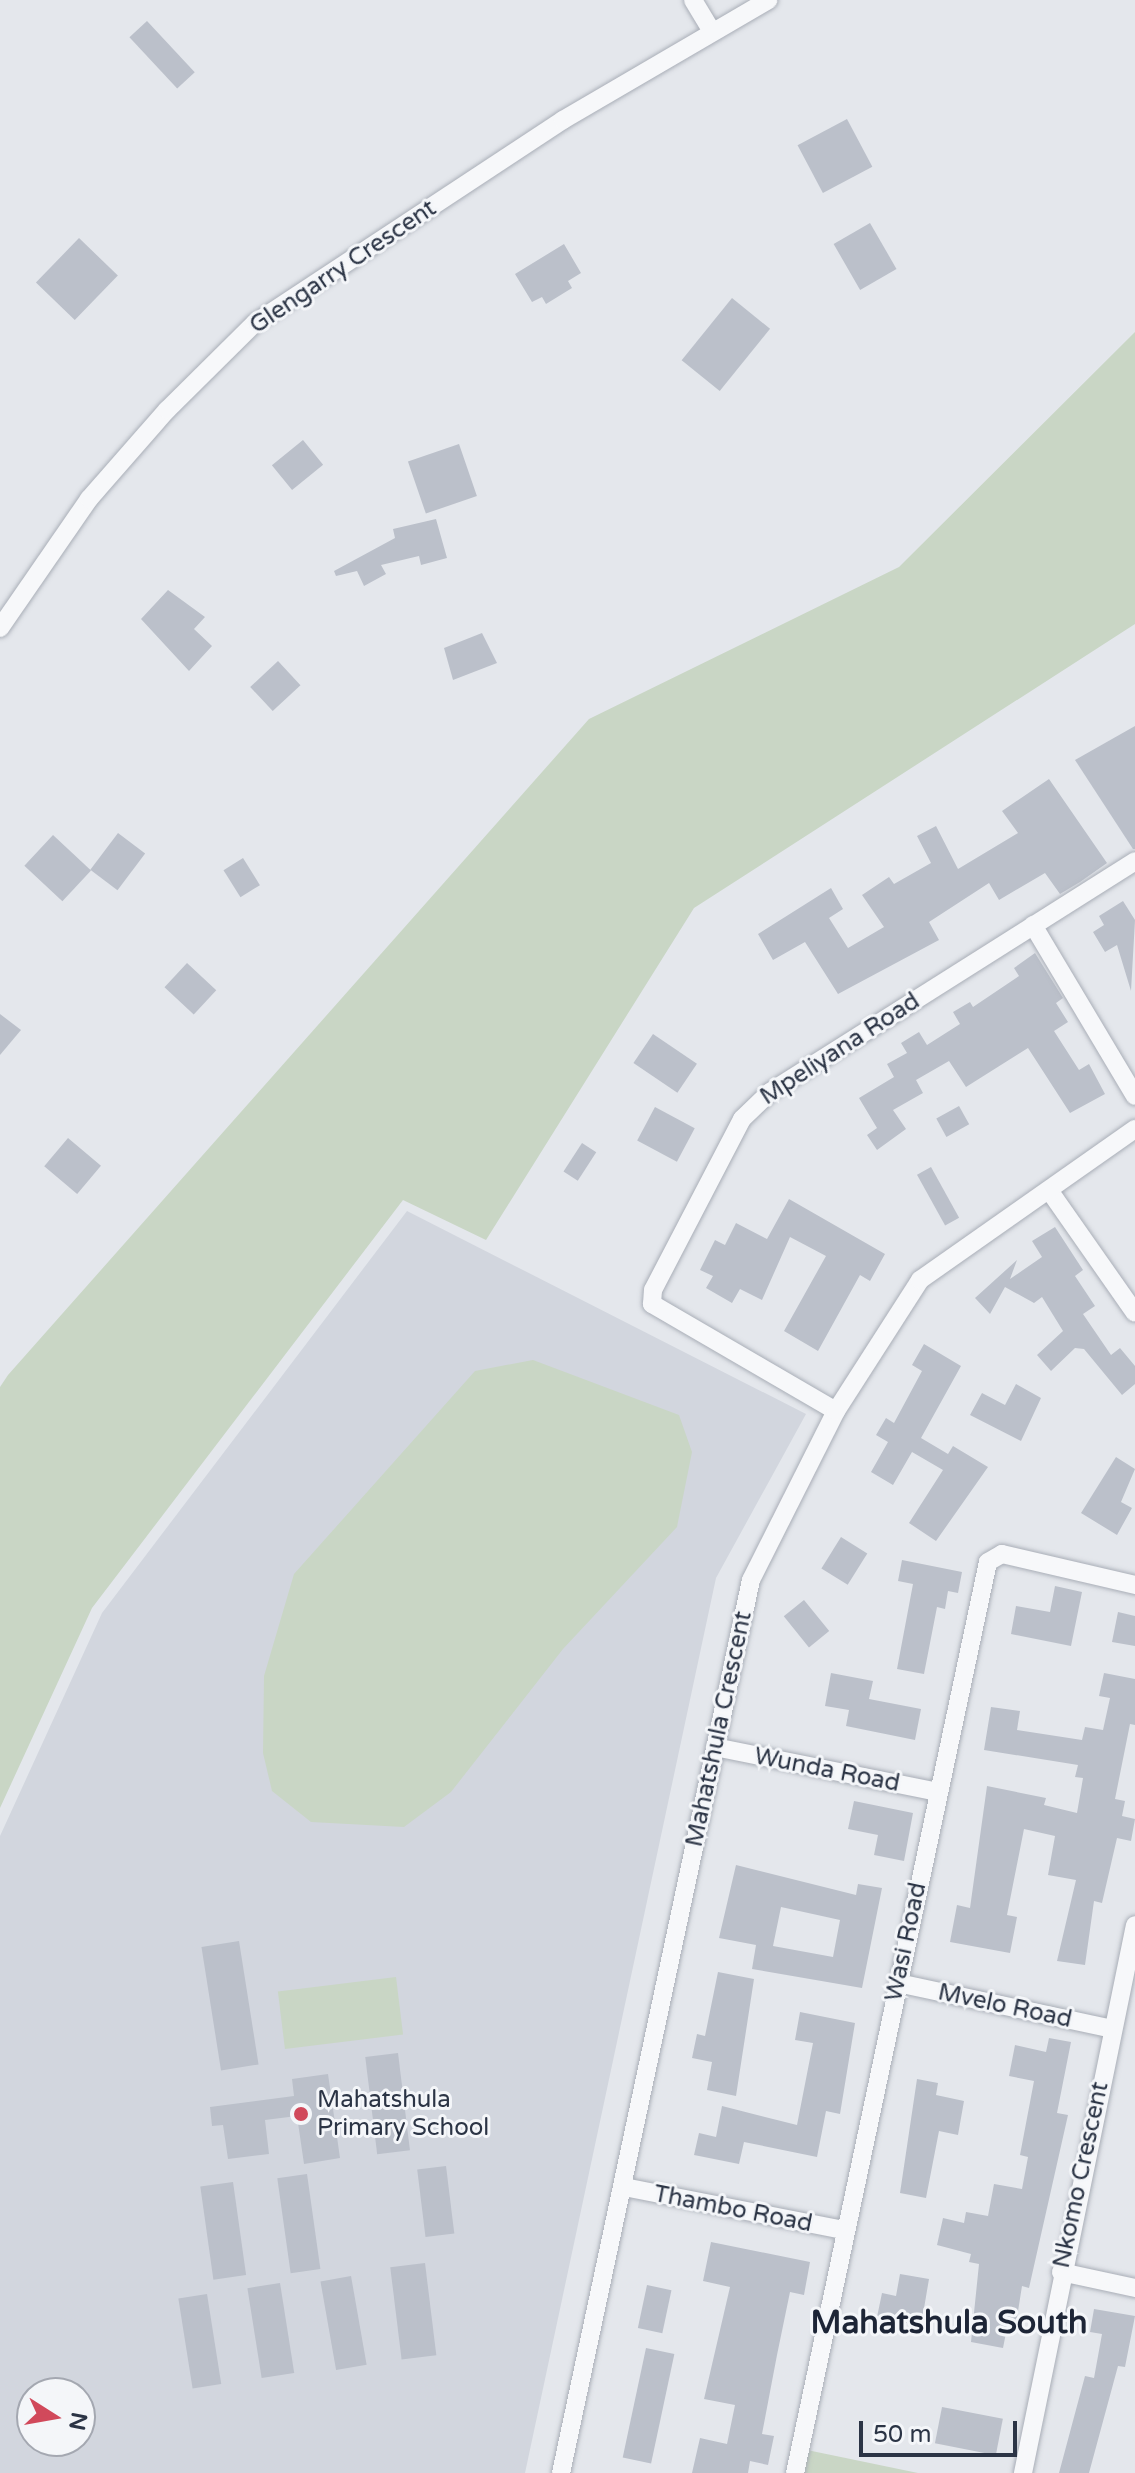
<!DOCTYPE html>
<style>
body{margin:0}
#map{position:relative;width:1135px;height:2473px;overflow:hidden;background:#e4e7ec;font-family:"Varela Round",sans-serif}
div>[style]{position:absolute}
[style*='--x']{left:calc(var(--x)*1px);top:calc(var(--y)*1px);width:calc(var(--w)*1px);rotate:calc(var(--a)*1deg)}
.built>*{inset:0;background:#d2d6de}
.green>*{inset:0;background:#c9d6c5;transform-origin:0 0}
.building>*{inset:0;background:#bbc0ca;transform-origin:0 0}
.roads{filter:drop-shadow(0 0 2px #a9aeb7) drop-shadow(0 0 2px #a9aeb7)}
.street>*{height:18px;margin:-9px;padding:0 9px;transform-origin:9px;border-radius:9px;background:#f7f8fa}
.dots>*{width:22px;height:22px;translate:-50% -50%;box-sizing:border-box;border:4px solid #f4f6f9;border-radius:50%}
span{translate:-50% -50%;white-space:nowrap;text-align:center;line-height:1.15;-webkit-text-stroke:6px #f4f6f9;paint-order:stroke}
.street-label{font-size:24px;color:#2b3445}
.poi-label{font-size:24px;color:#2b3445}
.left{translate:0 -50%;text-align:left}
.district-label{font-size:32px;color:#1d2536;font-weight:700}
.north{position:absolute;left:16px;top:2377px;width:80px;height:80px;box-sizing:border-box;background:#f4f6f9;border:2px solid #a4a8b1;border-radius:50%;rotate:101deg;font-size:22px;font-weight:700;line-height:32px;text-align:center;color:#2b3445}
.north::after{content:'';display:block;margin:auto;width:28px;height:36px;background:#d1495b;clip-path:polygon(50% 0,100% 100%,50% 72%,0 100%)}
.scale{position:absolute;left:859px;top:2421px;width:158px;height:36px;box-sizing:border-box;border:4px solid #2b3445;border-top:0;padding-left:10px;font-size:24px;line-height:28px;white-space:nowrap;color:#2b3445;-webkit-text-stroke:6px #f4f6f9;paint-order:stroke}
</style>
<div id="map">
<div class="built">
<div style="clip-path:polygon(evenodd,407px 1211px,806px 1414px,716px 1578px,525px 2473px,0 2473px,0 1836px,102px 1613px,407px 1211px,32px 2393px,80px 2393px,80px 2441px,32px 2441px,32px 2393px)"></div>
</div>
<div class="green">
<div style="clip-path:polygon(1135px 332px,1135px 624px,694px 908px,486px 1240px,403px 1200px,92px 1608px,0 1808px,0 1387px,8px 1375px,589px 719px,899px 567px)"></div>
<div style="clip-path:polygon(533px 1360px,679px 1415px,692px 1452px,677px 1527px,563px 1649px,451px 1792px,404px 1827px,311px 1822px,272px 1791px,263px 1753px,264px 1676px,294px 1574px,475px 1371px)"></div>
<div style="left:396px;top:1977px;width:58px;height:119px;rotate:83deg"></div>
<div style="clip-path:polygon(807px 2450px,918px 2473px,802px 2473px)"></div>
</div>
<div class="building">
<div style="left:147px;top:21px;width:70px;height:24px;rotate:47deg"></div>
<div style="left:847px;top:119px;width:54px;height:56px;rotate:62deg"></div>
<div style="left:870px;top:223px;width:53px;height:42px;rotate:60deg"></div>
<div style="left:79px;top:238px;width:54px;height:62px;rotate:44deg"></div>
<div style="clip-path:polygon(564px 244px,581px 273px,568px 281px,572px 288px,546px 304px,542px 297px,532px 302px,515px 274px)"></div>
<div style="left:732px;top:298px;width:49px;height:80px;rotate:39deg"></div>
<div style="left:303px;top:440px;width:32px;height:40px;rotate:51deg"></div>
<div style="left:459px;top:444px;width:55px;height:54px;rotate:71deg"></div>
<div style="clip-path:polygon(436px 519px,447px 558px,421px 565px,419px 556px,381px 565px,386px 574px,364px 586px,357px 571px,336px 576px,334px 571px,395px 538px,393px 529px)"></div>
<div style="clip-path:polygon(168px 590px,205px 617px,194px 629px,212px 646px,189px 671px,141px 619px)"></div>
<div style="clip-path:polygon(482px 633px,497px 663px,453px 680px,444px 648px)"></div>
<div style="left:278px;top:661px;width:33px;height:38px;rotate:47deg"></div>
<div style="clip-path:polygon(1135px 726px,1135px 849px,1133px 849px,1075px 760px)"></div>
<div style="clip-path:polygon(1049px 779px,1107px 863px,1080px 882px,1060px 894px,1045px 873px,999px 900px,989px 883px,929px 922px,939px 940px,838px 994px,805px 942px,773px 960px,758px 934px,831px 888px,843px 909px,829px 918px,848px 948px,884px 927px,862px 895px,889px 877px,894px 884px,931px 863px,917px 836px,936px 826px,958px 869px,1018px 833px,1002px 811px)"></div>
<div style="left:118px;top:833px;width:34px;height:46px;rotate:37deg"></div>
<div style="left:53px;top:835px;width:52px;height:42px;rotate:43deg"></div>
<div style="left:243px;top:858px;width:32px;height:23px;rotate:58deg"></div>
<div style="clip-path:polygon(1123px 901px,1135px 920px,1131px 991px,1117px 945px,1105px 952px,1093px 932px,1104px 925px,1099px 916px)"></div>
<div style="clip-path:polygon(1035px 953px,1063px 998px,1056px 1003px,1068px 1022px,1054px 1031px,1079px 1070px,1089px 1064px,1105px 1094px,1070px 1113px,1028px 1048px,966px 1087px,949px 1061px,916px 1080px,923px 1093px,893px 1110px,906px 1129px,877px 1150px,867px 1135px,877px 1128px,859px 1098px,894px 1077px,887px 1064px,907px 1053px,901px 1043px,919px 1032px,927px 1045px,960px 1024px,953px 1012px,970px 1002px,973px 1007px,1019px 976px,1014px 968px)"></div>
<div style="left:187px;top:963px;width:40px;height:33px;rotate:43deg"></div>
<div style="clip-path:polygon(0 1014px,21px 1030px,0 1055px)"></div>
<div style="left:653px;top:1034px;width:53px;height:35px;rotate:34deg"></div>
<div style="left:959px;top:1106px;width:21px;height:26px;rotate:61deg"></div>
<div style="left:655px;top:1107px;width:45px;height:38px;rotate:28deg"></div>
<div style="left:68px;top:1138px;width:43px;height:37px;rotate:40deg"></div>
<div style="left:582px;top:1143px;width:17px;height:34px;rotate:33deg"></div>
<div style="left:931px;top:1167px;width:58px;height:16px;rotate:61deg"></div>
<div style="clip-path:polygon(789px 1199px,885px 1254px,870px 1281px,860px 1275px,818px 1351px,784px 1331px,826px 1256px,790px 1237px,762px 1300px,740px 1289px,732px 1303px,706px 1288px,713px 1276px,700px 1270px,715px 1240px,725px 1245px,736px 1223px,767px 1239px)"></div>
<div style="clip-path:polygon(1055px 1227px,1083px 1270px,1075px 1276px,1095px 1306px,1083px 1314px,1111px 1355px,1120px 1348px,1135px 1366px,1135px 1384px,1122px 1395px,1084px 1349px,1075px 1348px,1051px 1371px,1037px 1355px,1063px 1331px,1042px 1297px,1034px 1303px,1005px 1287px,990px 1314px,975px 1298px,1017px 1260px,1010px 1279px,1042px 1257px,1032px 1241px)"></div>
<div style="clip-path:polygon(924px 1344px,961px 1366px,921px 1438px,948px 1454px,953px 1446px,988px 1467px,936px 1541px,909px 1523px,943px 1470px,912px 1452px,893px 1485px,871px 1472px,888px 1442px,876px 1435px,886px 1418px,894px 1423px,922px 1371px,912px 1365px)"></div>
<div style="clip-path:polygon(1016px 1384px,1041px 1398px,1021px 1441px,970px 1415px,982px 1393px,1005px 1405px)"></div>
<div style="clip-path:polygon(1116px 1457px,1135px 1469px,1121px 1502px,1132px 1508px,1117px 1535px,1081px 1513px)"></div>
<div style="left:841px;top:1537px;width:31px;height:37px;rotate:32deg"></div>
<div style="clip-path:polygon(902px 1560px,962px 1572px,958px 1593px,948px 1591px,945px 1609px,937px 1607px,924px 1674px,897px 1669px,913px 1584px,898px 1581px)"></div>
<div style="clip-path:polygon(1055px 1586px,1082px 1592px,1071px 1646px,1011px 1634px,1016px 1606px,1050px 1612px)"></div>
<div style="left:804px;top:1600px;width:40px;height:26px;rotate:51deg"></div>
<div style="clip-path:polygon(1118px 1612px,1135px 1616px,1135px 1646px,1112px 1642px)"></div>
<div style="clip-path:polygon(831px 1673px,873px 1681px,869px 1699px,921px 1709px,915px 1740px,846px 1726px,849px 1710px,825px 1706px)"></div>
<div style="clip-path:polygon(1104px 1673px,1135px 1679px,1135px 1725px,1130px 1724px,1115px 1799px,1125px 1801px,1122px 1816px,1135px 1819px,1131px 1841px,1117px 1838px,1102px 1903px,1094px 1901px,1085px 1965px,1057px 1961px,1076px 1880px,1048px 1875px,1055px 1836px,1024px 1829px,1007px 1915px,1017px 1917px,1010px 1953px,950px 1942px,957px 1905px,970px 1908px,987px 1786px,1046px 1798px,1044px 1805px,1077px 1813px,1083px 1778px,1075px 1777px,1078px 1765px,984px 1750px,991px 1707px,1020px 1711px,1017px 1730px,1082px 1740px,1085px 1727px,1103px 1730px,1110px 1698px,1099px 1696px)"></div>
<div style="clip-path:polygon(854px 1801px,913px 1813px,904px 1861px,874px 1855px,878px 1835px,848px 1829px)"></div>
<div style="clip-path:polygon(evenodd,736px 1865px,856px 1895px,858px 1884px,882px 1888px,862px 1988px,752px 1969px,756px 1945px,719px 1938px,736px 1865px,781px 1907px,840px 1920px,833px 1957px,773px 1946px,781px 1907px)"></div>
<div style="left:239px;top:1941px;width:125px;height:38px;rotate:81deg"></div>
<div style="clip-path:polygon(718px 1972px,754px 1979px,736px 2096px,707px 2090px,712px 2062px,692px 2058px,697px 2034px,705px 2036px)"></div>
<div style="clip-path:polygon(800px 2012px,855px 2023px,840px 2114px,826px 2111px,817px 2157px,744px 2142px,739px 2164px,694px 2155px,699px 2133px,716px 2137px,722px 2106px,797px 2125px,813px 2043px,795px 2040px)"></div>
<div style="clip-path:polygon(1049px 2038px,1071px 2042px,1057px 2113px,1068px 2115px,1029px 2288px,1022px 2286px,1016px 2324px,1008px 2323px,1003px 2348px,971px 2342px,979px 2264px,969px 2262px,971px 2254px,937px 2245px,943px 2218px,964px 2223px,966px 2212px,988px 2216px,994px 2184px,1022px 2189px,1028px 2157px,1020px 2155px,1034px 2081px,1009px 2076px,1015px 2045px,1046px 2052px)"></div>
<div style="left:398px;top:2053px;width:98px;height:33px;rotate:83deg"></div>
<div style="clip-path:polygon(328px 2074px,340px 2158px,304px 2164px,297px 2116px,265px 2120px,269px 2154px,228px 2159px,223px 2125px,212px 2126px,210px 2107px,294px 2096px,292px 2079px)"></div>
<div style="clip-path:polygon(917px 2079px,938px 2083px,936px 2095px,964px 2101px,958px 2135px,939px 2131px,926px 2198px,900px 2193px)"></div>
<div style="left:446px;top:2166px;width:68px;height:29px;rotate:83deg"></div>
<div style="left:307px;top:2174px;width:96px;height:30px;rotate:82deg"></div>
<div style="left:233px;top:2182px;width:94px;height:33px;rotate:82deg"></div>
<div style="clip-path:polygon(711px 2242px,810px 2262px,804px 2295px,790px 2292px,777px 2355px,762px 2434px,774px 2436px,768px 2465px,750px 2461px,748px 2473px,692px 2473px,700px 2438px,727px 2444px,735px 2405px,704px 2399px,730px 2287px,703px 2281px)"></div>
<div style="left:425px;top:2263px;width:93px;height:35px;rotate:83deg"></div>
<div style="clip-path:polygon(900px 2274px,929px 2279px,921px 2326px,877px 2317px,882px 2293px,896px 2296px)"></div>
<div style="left:351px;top:2276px;width:90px;height:31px;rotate:80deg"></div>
<div style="left:280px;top:2283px;width:91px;height:33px;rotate:81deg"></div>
<div style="left:647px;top:2285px;width:25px;height:44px;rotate:12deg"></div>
<div style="left:207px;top:2294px;width:91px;height:29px;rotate:81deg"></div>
<div style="clip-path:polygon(1094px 2309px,1135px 2316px,1125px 2367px,1118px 2366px,1089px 2473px,1059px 2473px,1085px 2376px,1094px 2378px,1102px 2334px,1090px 2332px)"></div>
<div style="left:646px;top:2348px;width:29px;height:112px;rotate:12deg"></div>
<div style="left:942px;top:2407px;width:62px;height:37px;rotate:11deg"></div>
</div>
<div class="roads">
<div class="street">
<div style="--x:693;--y:0;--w:35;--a:59"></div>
<div style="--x:0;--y:628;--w:157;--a:-55.4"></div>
<div style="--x:89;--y:499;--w:118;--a:-48.8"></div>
<div style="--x:167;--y:410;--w:124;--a:-44.7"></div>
<div style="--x:255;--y:323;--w:369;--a:-33.4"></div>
<div style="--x:563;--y:120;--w:238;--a:-30.3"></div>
<div style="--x:1033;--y:925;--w:199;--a:59.2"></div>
<div style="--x:1051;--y:1193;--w:146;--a:55"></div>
<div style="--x:836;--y:1411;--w:213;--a:-149.8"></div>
<div style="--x:652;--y:1304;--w:14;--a:-86"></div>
<div style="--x:653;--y:1290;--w:193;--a:-62.5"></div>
<div style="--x:742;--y:1119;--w:39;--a:-44"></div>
<div style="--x:770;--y:1092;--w:432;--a:-32.3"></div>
<div style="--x:715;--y:1747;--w:228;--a:11.4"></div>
<div style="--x:898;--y:1983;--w:219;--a:12.1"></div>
<div style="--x:624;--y:2187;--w:223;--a:11.1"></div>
<div style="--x:1061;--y:2272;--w:76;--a:12.2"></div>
<div style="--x:561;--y:2473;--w:913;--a:-77.99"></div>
<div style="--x:751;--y:1580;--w:189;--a:-63.3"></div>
<div style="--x:836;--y:1411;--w:156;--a:-57.3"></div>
<div style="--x:920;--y:1280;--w:263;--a:-35.1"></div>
<div style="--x:795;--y:2473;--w:931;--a:-78.04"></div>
<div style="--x:988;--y:1562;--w:16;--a:-30"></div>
<div style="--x:1002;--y:1554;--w:137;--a:13.1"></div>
<div style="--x:1023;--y:2473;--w:559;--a:-78.45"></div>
</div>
</div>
<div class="dots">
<div style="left:301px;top:2114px;background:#d1495b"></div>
</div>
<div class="street-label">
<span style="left:343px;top:267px;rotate:-34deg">Glengarry Crescent</span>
<span style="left:840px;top:1049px;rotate:-33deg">Mpeliyana Road</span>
<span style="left:719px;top:1729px;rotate:-78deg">Mahatshula Crescent</span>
<span style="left:827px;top:1770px;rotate:11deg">Wunda Road</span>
<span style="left:906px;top:1942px;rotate:-78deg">Wasi Road</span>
<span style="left:1005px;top:2006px;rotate:12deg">Mvelo Road</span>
<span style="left:1081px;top:2175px;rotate:-78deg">Nkomo Crescent</span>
<span style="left:733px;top:2209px;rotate:11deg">Thambo Road</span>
</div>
<div class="poi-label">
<span class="left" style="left:317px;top:2114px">Mahatshula<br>Primary School</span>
</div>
<div class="district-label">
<span style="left:949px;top:2323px">Mahatshula South</span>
</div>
<div class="north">N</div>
<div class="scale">50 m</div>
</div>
